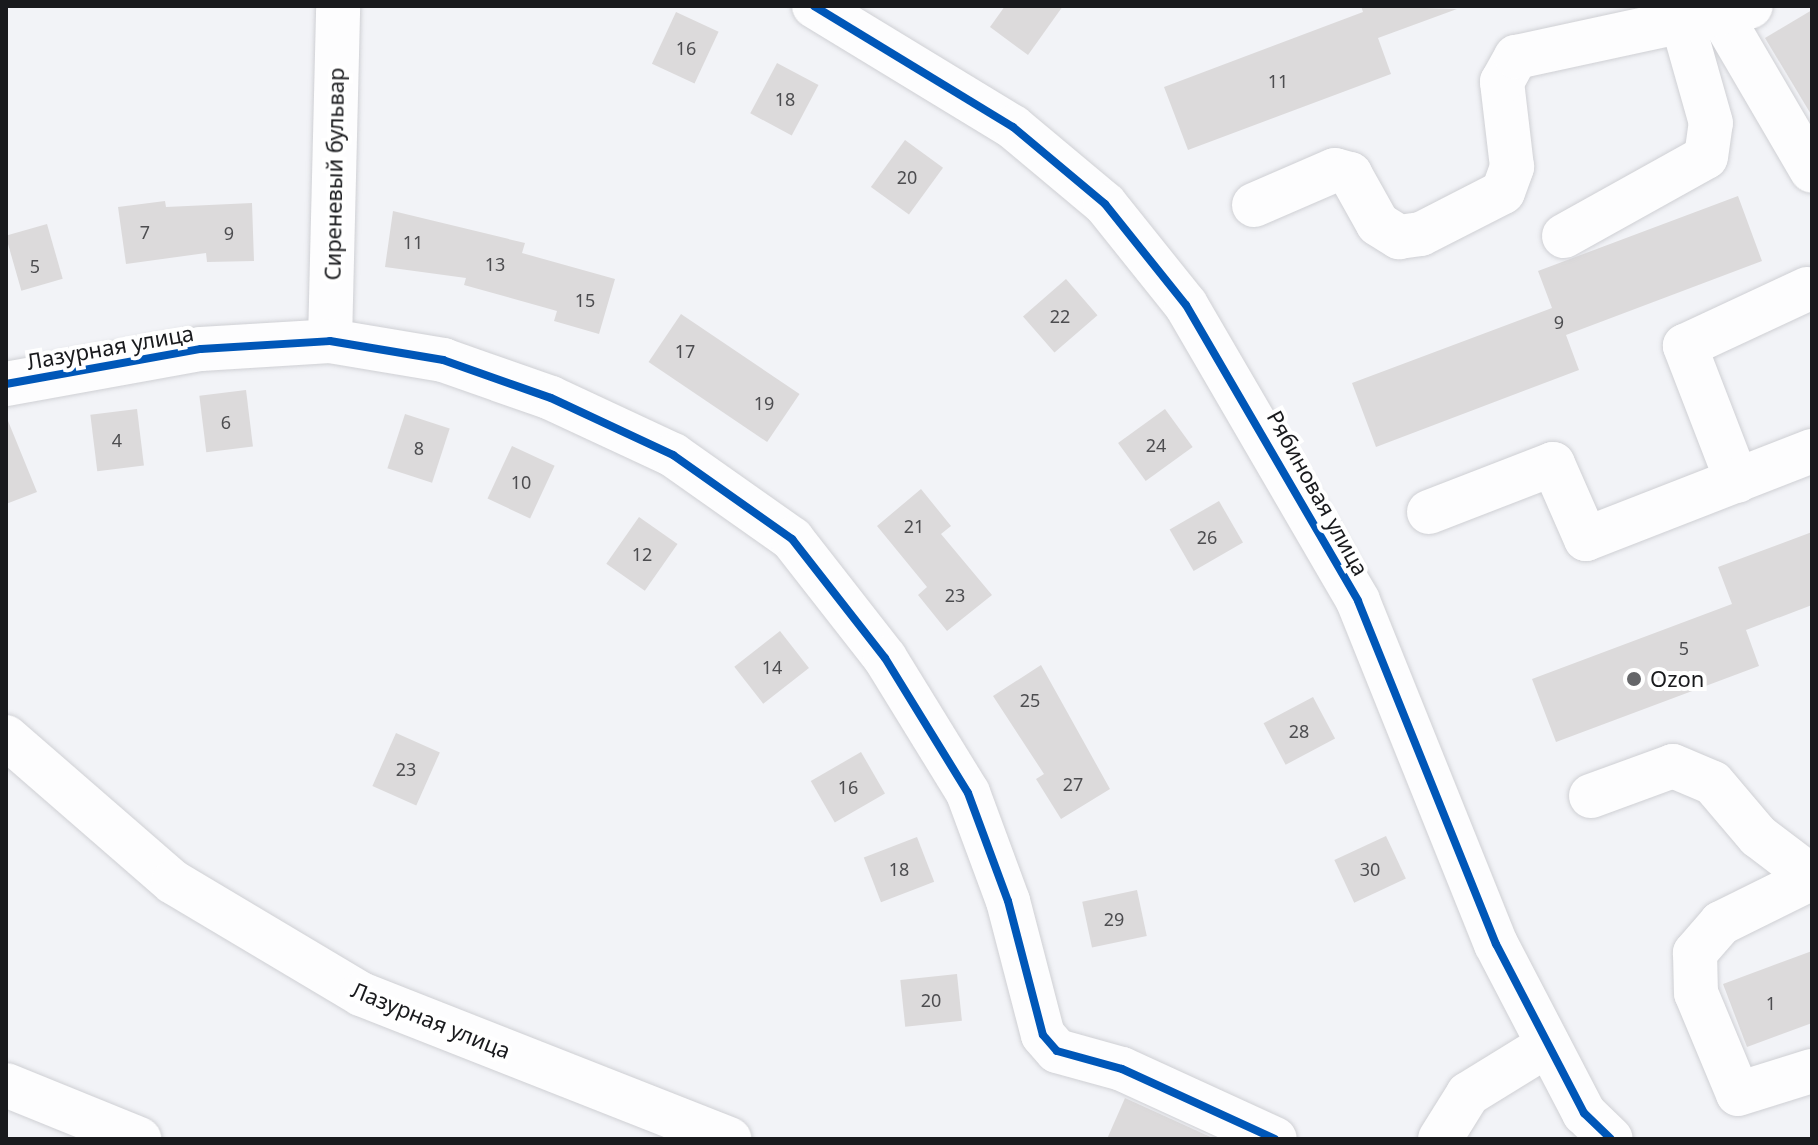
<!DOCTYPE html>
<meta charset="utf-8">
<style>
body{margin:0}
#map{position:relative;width:1818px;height:1145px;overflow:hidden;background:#f2f3f7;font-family:"Noto Sans",sans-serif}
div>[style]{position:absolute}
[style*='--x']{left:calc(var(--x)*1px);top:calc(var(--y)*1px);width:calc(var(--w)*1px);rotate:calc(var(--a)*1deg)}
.building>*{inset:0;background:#dcdadb;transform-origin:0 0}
.roads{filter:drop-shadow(0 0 2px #cfd0d4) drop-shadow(0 0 2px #cfd0d4)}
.minor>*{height:44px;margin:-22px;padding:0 22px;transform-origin:22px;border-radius:22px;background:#fdfdfe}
.cycleway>*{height:8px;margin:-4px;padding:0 4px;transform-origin:4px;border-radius:4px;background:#0057b8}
.dots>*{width:22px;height:22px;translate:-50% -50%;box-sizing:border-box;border:4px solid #fff;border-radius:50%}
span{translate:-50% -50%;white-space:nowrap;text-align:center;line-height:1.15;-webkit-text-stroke:8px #fff;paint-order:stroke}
.number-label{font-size:18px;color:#4d4d50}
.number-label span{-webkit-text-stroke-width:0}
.street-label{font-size:22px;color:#191a1d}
.poi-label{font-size:22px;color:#191a1d}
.left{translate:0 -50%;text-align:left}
.frame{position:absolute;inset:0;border:8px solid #191a1d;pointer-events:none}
</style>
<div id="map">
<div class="building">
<div style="clip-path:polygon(1005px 6px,1063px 6px,1028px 55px,990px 27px)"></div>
<div style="clip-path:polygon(1361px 6px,1457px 9px,1378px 38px,1391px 74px,1188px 150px,1164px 87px,1363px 12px)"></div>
<div style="clip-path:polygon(1812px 10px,1812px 116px,1765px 38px)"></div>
<div style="left:676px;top:12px;width:47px;height:57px;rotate:25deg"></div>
<div style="left:777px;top:63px;width:47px;height:57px;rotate:28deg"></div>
<div style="left:905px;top:140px;width:47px;height:58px;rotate:36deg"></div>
<div style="clip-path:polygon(1738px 196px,1762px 261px,1566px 335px,1579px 370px,1376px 447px,1352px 383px,1552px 308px,1538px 271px)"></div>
<div style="clip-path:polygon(165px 201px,166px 207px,252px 203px,254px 261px,207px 262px,206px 253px,126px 264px,118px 207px)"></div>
<div style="clip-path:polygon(393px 211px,525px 243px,522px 253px,615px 279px,599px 334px,554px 321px,557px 311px,464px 285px,466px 278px,385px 267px)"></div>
<div style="left:47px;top:224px;width:57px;height:43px;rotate:74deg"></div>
<div style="left:1066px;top:279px;width:48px;height:57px;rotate:49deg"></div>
<div style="left:681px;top:314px;width:143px;height:58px;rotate:34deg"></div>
<div style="left:246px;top:390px;width:57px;height:47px;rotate:83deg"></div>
<div style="left:137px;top:409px;width:57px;height:47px;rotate:83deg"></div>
<div style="left:1165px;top:409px;width:47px;height:58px;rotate:54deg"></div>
<div style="left:405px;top:414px;width:47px;height:57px;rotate:18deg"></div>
<div style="clip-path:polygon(6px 416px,37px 492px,6px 504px)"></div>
<div style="left:512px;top:446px;width:47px;height:58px;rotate:25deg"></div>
<div style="clip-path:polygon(921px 489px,951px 526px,941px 534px,992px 595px,947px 631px,918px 595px,927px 587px,877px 526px)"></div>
<div style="left:1219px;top:501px;width:48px;height:57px;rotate:60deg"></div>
<div style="left:639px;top:517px;width:47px;height:57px;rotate:35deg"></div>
<div style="clip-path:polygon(1812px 532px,1812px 605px,1746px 630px,1759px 666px,1556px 742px,1532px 679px,1732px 604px,1718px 567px)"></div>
<div style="left:780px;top:631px;width:47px;height:58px;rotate:52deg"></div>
<div style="clip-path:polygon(1041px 665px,1110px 789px,1061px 819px,1036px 779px,1044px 774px,993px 696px)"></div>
<div style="left:1313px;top:697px;width:47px;height:56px;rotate:62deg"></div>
<div style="left:396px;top:733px;width:48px;height:58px;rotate:24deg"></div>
<div style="left:861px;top:752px;width:48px;height:58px;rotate:60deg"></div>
<div style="left:1386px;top:836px;width:47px;height:57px;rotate:65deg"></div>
<div style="left:917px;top:837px;width:48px;height:57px;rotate:69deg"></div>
<div style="left:1137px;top:890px;width:47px;height:56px;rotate:78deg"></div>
<div style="clip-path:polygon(1812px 951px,1812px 1023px,1747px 1047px,1723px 984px)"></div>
<div style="left:957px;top:974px;width:47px;height:57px;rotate:84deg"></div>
<div style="clip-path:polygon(1125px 1098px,1215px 1139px,1107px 1139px)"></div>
</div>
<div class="roads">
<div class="minor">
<div style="--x:814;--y:6;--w:233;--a:31.3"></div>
<div style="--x:1013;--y:127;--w:120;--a:39.9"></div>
<div style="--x:1105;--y:204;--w:129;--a:51.3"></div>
<div style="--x:1186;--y:305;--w:342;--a:59.8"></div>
<div style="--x:1358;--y:601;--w:370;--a:68.1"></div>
<div style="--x:1496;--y:944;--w:191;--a:62.5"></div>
<div style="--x:1584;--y:1113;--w:37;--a:44"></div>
<div style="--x:1722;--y:17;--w:178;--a:59.7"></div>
<div style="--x:1254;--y:205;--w:88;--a:-23.4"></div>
<div style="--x:1335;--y:170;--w:16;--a:15"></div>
<div style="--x:1350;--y:174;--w:57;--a:60.8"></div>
<div style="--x:1378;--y:224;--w:25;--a:32"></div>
<div style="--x:1399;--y:237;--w:22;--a:-8"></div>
<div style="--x:1421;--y:234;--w:92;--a:-27.1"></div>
<div style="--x:1503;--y:192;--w:27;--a:-70"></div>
<div style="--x:1512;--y:167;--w:86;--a:-96.7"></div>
<div style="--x:1502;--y:82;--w:29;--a:-61"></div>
<div style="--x:1516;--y:57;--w:240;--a:-12.2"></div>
<div style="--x:1564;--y:236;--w:162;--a:-29.1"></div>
<div style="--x:1706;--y:157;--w:34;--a:-82"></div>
<div style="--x:1711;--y:123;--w:103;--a:-105.8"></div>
<div style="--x:330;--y:341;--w:335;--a:-88.6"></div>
<div style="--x:6;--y:384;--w:198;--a:-10.2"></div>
<div style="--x:201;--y:349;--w:129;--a:-3.5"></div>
<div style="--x:330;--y:341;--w:115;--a:9.5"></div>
<div style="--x:443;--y:360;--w:114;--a:19.4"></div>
<div style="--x:551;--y:398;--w:135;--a:25"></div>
<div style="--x:673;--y:455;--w:146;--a:35.2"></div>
<div style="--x:792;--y:539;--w:151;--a:52"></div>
<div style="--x:885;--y:658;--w:158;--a:58.4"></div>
<div style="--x:968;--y:793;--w:115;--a:69.7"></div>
<div style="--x:1008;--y:901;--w:138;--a:75.4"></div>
<div style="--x:1043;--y:1035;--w:21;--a:49"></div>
<div style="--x:1057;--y:1051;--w:67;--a:15.5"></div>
<div style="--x:1122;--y:1069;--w:168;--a:24.6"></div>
<div style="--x:1737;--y:481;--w:145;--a:-111.1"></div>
<div style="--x:1685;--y:346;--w:135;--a:-25"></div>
<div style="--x:1429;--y:512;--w:133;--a:-21.2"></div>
<div style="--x:1553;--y:464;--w:82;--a:66.3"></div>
<div style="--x:1586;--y:539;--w:243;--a:-21.3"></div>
<div style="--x:6;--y:737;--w:221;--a:41"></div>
<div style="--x:173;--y:882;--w:219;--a:30.8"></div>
<div style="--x:361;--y:994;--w:396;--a:21.5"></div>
<div style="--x:1591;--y:796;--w:87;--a:-20.1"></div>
<div style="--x:1673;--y:766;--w:43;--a:23"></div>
<div style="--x:1713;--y:783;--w:70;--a:49.7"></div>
<div style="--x:1758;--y:836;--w:68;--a:37.2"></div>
<div style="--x:1812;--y:878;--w:102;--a:153.7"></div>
<div style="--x:1721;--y:923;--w:40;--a:131"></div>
<div style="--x:1695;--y:953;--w:40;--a:88.6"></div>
<div style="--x:1696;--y:993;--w:109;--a:67.4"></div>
<div style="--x:1738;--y:1094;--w:77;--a:-17.3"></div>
<div style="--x:6;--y:1085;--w:144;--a:22.1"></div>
<div style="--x:1440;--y:1139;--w:53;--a:-58.1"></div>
<div style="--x:1468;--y:1094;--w:92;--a:-31.6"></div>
</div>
</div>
<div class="cycleway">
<div style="--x:814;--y:6;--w:233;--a:31.3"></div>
<div style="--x:1013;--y:127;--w:120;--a:39.9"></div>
<div style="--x:1105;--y:204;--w:129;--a:51.3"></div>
<div style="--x:1186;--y:305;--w:342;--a:59.8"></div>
<div style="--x:1358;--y:601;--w:370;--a:68.1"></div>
<div style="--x:1496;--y:944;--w:191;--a:62.5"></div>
<div style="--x:1584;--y:1113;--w:37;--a:44"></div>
<div style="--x:6;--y:384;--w:198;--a:-10.2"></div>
<div style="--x:201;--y:349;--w:129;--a:-3.5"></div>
<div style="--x:330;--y:341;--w:115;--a:9.5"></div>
<div style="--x:443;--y:360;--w:114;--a:19.4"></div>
<div style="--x:551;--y:398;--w:135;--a:25"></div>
<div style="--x:673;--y:455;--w:146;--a:35.2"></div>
<div style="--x:792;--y:539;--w:151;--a:52"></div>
<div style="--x:885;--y:658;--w:158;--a:58.4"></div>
<div style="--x:968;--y:793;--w:115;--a:69.7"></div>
<div style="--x:1008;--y:901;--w:138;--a:75.4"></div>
<div style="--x:1043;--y:1035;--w:21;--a:49"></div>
<div style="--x:1057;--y:1051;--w:67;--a:15.5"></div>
<div style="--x:1122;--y:1069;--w:168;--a:24.6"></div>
</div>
<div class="dots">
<div style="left:1634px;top:679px;background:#656669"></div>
</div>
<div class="number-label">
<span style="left:686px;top:48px">16</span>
<span style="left:1278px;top:81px">11</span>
<span style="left:785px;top:99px">18</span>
<span style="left:907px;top:177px">20</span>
<span style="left:145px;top:232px">7</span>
<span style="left:229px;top:233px">9</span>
<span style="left:413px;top:242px">11</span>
<span style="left:495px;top:264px">13</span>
<span style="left:35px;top:266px">5</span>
<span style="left:585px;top:300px">15</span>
<span style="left:1060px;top:316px">22</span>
<span style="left:1559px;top:322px">9</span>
<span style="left:685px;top:351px">17</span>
<span style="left:764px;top:403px">19</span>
<span style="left:226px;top:422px">6</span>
<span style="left:117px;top:440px">4</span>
<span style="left:1156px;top:445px">24</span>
<span style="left:419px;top:448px">8</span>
<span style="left:521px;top:482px">10</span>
<span style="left:914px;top:526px">21</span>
<span style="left:1207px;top:537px">26</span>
<span style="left:642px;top:554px">12</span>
<span style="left:955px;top:595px">23</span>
<span style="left:1684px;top:648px">5</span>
<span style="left:772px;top:667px">14</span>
<span style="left:1030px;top:700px">25</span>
<span style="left:1299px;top:731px">28</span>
<span style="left:406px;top:769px">23</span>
<span style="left:1073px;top:784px">27</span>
<span style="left:848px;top:787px">16</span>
<span style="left:899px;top:869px">18</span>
<span style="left:1370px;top:869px">30</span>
<span style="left:1114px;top:919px">29</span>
<span style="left:931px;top:1000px">20</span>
<span style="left:1771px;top:1003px">1</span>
</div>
<div class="street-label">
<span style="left:334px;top:174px;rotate:-89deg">Сиреневый бульвар</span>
<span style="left:110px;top:347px;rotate:-10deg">Лазурная улица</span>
<span style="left:1318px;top:493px;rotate:61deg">Рябиновая улица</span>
<span style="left:431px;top:1020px;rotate:22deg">Лазурная улица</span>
</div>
<div class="poi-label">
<span class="left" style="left:1650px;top:679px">Ozon</span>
</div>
<div class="frame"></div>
</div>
